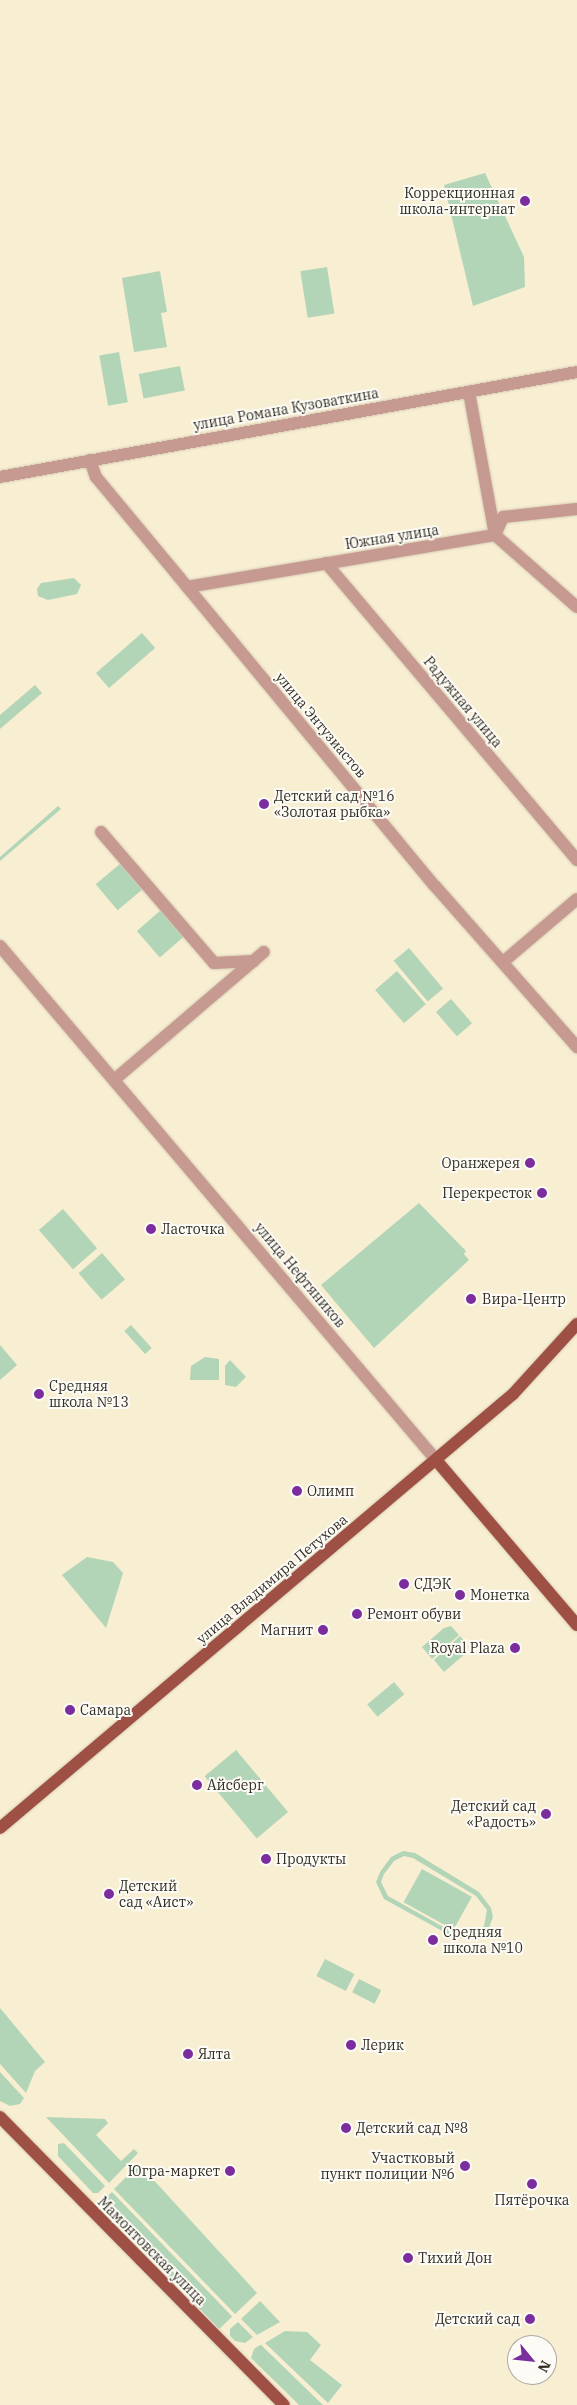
<!DOCTYPE html>
<meta charset="utf-8">
<style>
body{margin:0}
#map{position:relative;width:577px;height:2405px;overflow:hidden;background:#f8eed2;font-family:"IBM Plex Serif",serif}
div>[style]{position:absolute}
[style*='--x']{left:calc(var(--x)*1px);top:calc(var(--y)*1px);width:calc(var(--w)*1px);rotate:calc(var(--a)*1deg)}
.green>*{inset:0;background:#b2d5b8;transform-origin:0 0}
.roads{filter:drop-shadow(0 0 1px #d4cbb3) drop-shadow(0 0 1px #d4cbb3)}
.minor>*{height:12px;margin:-6px;padding:0 6px;transform-origin:6px;border-radius:6px;background:#c79a91}
.major>*{height:12px;margin:-6px;padding:0 6px;transform-origin:6px;border-radius:6px;background:#9f5044}
.dots>*{width:14px;height:14px;translate:-50% -50%;box-sizing:border-box;border:2px solid #fdfbf6;border-radius:50%}
span{translate:-50% -50%;white-space:nowrap;text-align:center;line-height:1.15;-webkit-text-stroke:4px #fdfbf6;paint-order:stroke}
.poi-label{font-size:14px;color:#322e24}
.right{translate:-100% -50%;text-align:right}
.left{translate:0 -50%;text-align:left}
.street-label{font-size:14px;color:#322e24}
.north{position:absolute;left:507px;top:2335px;width:50px;height:50px;box-sizing:border-box;background:#fdfbf6;border:1px solid #aca9a2;border-radius:50%;rotate:118deg;font-size:14px;font-weight:700;line-height:20px;text-align:center;color:#322e24}
.north::after{content:'';display:block;margin:auto;width:18px;height:22px;background:#7b2d9e;clip-path:polygon(50% 0,100% 100%,50% 72%,0 100%)}
</style>
<div id="map">
<div class="green">
<div style="clip-path:polygon(485px 173px,524px 257px,525px 287px,473px 306px,444px 185px)"></div>
<div style="left:327px;top:267px;width:47px;height:27px;rotate:81deg"></div>
<div style="clip-path:polygon(160px 271px,167px 312px,161px 313px,167px 347px,134px 352px,122px 278px)"></div>
<div style="left:119px;top:352px;width:51px;height:20px;rotate:80deg"></div>
<div style="left:180px;top:366px;width:25px;height:42px;rotate:79deg"></div>
<div style="clip-path:polygon(74px 578px,81px 585px,77px 594px,48px 600px,38px 596px,37px 589px,41px 583px)"></div>
<div style="left:142px;top:633px;width:20px;height:61px;rotate:49deg"></div>
<div style="clip-path:polygon(35px 685px,42px 693px,0 729px,0 715px)"></div>
<div style="clip-path:polygon(58px 806px,61px 809px,0 861px,0 857px)"></div>
<div style="left:121px;top:863px;width:34px;height:33px;rotate:50deg"></div>
<div style="left:161px;top:910px;width:35px;height:32px;rotate:49deg"></div>
<div style="left:409px;top:948px;width:53px;height:20px;rotate:50deg"></div>
<div style="left:397px;top:971px;width:44px;height:29px;rotate:49deg"></div>
<div style="left:451px;top:999px;width:32px;height:20px;rotate:49deg"></div>
<div style="clip-path:polygon(419px 1203px,466px 1251px,464px 1254px,469px 1260px,374px 1348px,321px 1285px)"></div>
<div style="left:63px;top:1209px;width:52px;height:32px;rotate:49deg"></div>
<div style="left:102px;top:1253px;width:35px;height:31px;rotate:49deg"></div>
<div style="left:131px;top:1325px;width:31px;height:9px;rotate:48deg"></div>
<div style="clip-path:polygon(0 1345px,17px 1365px,0 1380px)"></div>
<div style="clip-path:polygon(205px 1357px,219px 1359px,219px 1380px,190px 1380px,191px 1366px)"></div>
<div style="clip-path:polygon(230px 1360px,246px 1377px,236px 1387px,225px 1385px,225px 1366px)"></div>
<div style="clip-path:polygon(87px 1557px,113px 1562px,123px 1573px,106px 1628px,62px 1575px)"></div>
<div style="clip-path:polygon(451px 1626px,459px 1635px,432px 1659px,422px 1647px,444px 1628px)"></div>
<div style="clip-path:polygon(460px 1636px,467px 1644px,466px 1653px,444px 1672px,434px 1660px)"></div>
<div style="left:394px;top:1682px;width:16px;height:35px;rotate:50deg"></div>
<div style="left:236px;top:1750px;width:81px;height:41px;rotate:50deg"></div>
<div style="clip-path:polygon(evenodd,403px 1851px,415px 1853px,479px 1892px,491px 1908px,493px 1917px,488px 1930px,475px 1939px,455px 1938px,384px 1899px,376px 1882px,380px 1872px,391px 1857px,403px 1851px,404px 1856px,413px 1858px,476px 1896px,487px 1910px,484px 1926px,473px 1934px,456px 1934px,388px 1896px,381px 1882px,384px 1874px,394px 1861px,404px 1856px)"></div>
<div style="left:422px;top:1869px;width:57px;height:38px;rotate:29deg"></div>
<div style="left:325px;top:1959px;width:33px;height:19px;rotate:27deg"></div>
<div style="left:359px;top:1979px;width:25px;height:15px;rotate:27deg"></div>
<div style="clip-path:polygon(0 2008px,45px 2062px,35px 2071px,26px 2093px,0 2064px)"></div>
<div style="clip-path:polygon(0 2072px,24px 2098px,20px 2104px,10px 2106px,0 2101px)"></div>
<div style="clip-path:polygon(46px 2117px,105px 2119px,108px 2123px,96px 2135px,121px 2161px,134px 2149px,138px 2153px,109px 2183px)"></div>
<div style="clip-path:polygon(64px 2143px,105px 2186px,98px 2193px,93px 2193px,58px 2156px,58px 2144px)"></div>
<div style="clip-path:polygon(139px 2164px,257px 2293px,235px 2314px,114px 2189px)"></div>
<div style="left:112px;top:2192px;width:173px;height:18px;rotate:46deg"></div>
<div style="clip-path:polygon(260px 2301px,280px 2322px,257px 2335px,241px 2319px)"></div>
<div style="clip-path:polygon(238px 2322px,253px 2337px,245px 2343px,235px 2341px,230px 2336px,230px 2329px)"></div>
<div style="clip-path:polygon(285px 2331px,307px 2332px,321px 2345px,310px 2360px,342px 2385px,328px 2403px,265px 2343px)"></div>
<div style="clip-path:polygon(260px 2345px,261px 2345px,323px 2405px,299px 2405px,289px 2395px,251px 2358px,254px 2349px)"></div>
</div>
<div class="roads">
<div class="minor">
<div style="--x:469;--y:392;--w:145;--a:79.7"></div>
<div style="--x:90;--y:460;--w:18;--a:71"></div>
<div style="--x:96;--y:477;--w:130;--a:50.3"></div>
<div style="--x:179;--y:577;--w:401;--a:50.4"></div>
<div style="--x:435;--y:886;--w:215;--a:48.6"></div>
<div style="--x:0;--y:477;--w:586;--a:-10.31"></div>
<div style="--x:495;--y:535;--w:20;--a:-66"></div>
<div style="--x:503;--y:517;--w:74;--a:-6.2"></div>
<div style="--x:326;--y:563;--w:389;--a:49.8"></div>
<div style="--x:187;--y:587;--w:312;--a:-9.6"></div>
<div style="--x:495;--y:535;--w:109;--a:41.3"></div>
<div style="--x:101;--y:832;--w:173;--a:49.2"></div>
<div style="--x:214;--y:963;--w:40;--a:-2.9"></div>
<div style="--x:0;--y:946;--w:674;--a:49.69"></div>
<div style="--x:503;--y:962;--w:97;--a:-40.4"></div>
<div style="--x:114;--y:1080;--w:197;--a:-40.5"></div>
</div>
<div class="major">
<div style="--x:436;--y:1460;--w:217;--a:49.5"></div>
<div style="--x:0;--y:1828;--w:672;--a:-40.23"></div>
<div style="--x:513;--y:1394;--w:95;--a:-47.6"></div>
<div style="--x:0;--y:2117;--w:404;--a:45.4"></div>
</div>
</div>
<div class="dots">
<div style="left:525px;top:201px;background:#7b2d9e"></div>
<div style="left:264px;top:804px;background:#7b2d9e"></div>
<div style="left:530px;top:1163px;background:#7b2d9e"></div>
<div style="left:542px;top:1193px;background:#7b2d9e"></div>
<div style="left:151px;top:1229px;background:#7b2d9e"></div>
<div style="left:471px;top:1299px;background:#7b2d9e"></div>
<div style="left:39px;top:1394px;background:#7b2d9e"></div>
<div style="left:297px;top:1491px;background:#7b2d9e"></div>
<div style="left:404px;top:1584px;background:#7b2d9e"></div>
<div style="left:460px;top:1595px;background:#7b2d9e"></div>
<div style="left:357px;top:1614px;background:#7b2d9e"></div>
<div style="left:323px;top:1630px;background:#7b2d9e"></div>
<div style="left:515px;top:1648px;background:#7b2d9e"></div>
<div style="left:70px;top:1710px;background:#7b2d9e"></div>
<div style="left:197px;top:1785px;background:#7b2d9e"></div>
<div style="left:546px;top:1814px;background:#7b2d9e"></div>
<div style="left:266px;top:1859px;background:#7b2d9e"></div>
<div style="left:109px;top:1894px;background:#7b2d9e"></div>
<div style="left:433px;top:1940px;background:#7b2d9e"></div>
<div style="left:351px;top:2045px;background:#7b2d9e"></div>
<div style="left:188px;top:2054px;background:#7b2d9e"></div>
<div style="left:346px;top:2128px;background:#7b2d9e"></div>
<div style="left:465px;top:2166px;background:#7b2d9e"></div>
<div style="left:230px;top:2171px;background:#7b2d9e"></div>
<div style="left:532px;top:2184px;background:#7b2d9e"></div>
<div style="left:408px;top:2258px;background:#7b2d9e"></div>
<div style="left:530px;top:2319px;background:#7b2d9e"></div>
</div>
<div class="poi-label">
<span class="right" style="left:515px;top:201px">Коррекционная<br>школа-интернат</span>
<span class="left" style="left:274px;top:804px">Детский сад №16<br>«Золотая рыбка»</span>
<span class="right" style="left:520px;top:1163px">Оранжерея</span>
<span class="right" style="left:532px;top:1193px">Перекресток</span>
<span class="left" style="left:161px;top:1229px">Ласточка</span>
<span class="left" style="left:482px;top:1299px">Вира-Центр</span>
<span class="left" style="left:49px;top:1394px">Средняя<br>школа №13</span>
<span class="left" style="left:307px;top:1491px">Олимп</span>
<span class="left" style="left:414px;top:1584px">СДЭК</span>
<span class="left" style="left:470px;top:1595px">Монетка</span>
<span class="left" style="left:367px;top:1614px">Ремонт обуви</span>
<span class="right" style="left:313px;top:1630px">Магнит</span>
<span class="right" style="left:505px;top:1648px">Royal Plaza</span>
<span class="left" style="left:80px;top:1710px">Самара</span>
<span class="left" style="left:207px;top:1785px">Айсберг</span>
<span class="right" style="left:536px;top:1814px">Детский сад<br>«Радость»</span>
<span class="left" style="left:276px;top:1859px">Продукты</span>
<span class="left" style="left:119px;top:1894px">Детский<br>сад «Аист»</span>
<span class="left" style="left:443px;top:1940px">Средняя<br>школа №10</span>
<span class="left" style="left:361px;top:2045px">Лерик</span>
<span class="left" style="left:198px;top:2054px">Ялта</span>
<span class="left" style="left:356px;top:2128px">Детский сад №8</span>
<span class="right" style="left:455px;top:2166px">Участковый<br>пункт полиции №6</span>
<span class="right" style="left:220px;top:2171px">Югра-маркет</span>
<span style="left:532px;top:2200px">Пятёрочка</span>
<span class="left" style="left:418px;top:2258px">Тихий Дон</span>
<span class="right" style="left:520px;top:2319px">Детский сад</span>
</div>
<div class="street-label">
<span style="left:286px;top:409px;rotate:-10deg">улица Романа Кузоваткина</span>
<span style="left:392px;top:537px;rotate:-9deg">Южная улица</span>
<span style="left:463px;top:702px;rotate:50deg">Радужная улица</span>
<span style="left:321px;top:725px;rotate:50deg">улица Энтузиастов</span>
<span style="left:300px;top:1275px;rotate:50deg">улица Нефтяников</span>
<span style="left:272px;top:1579px;rotate:-40deg">улица Владимира Петухова</span>
<span style="left:152px;top:2251px;rotate:45deg">Мамонтовская улица</span>
</div>
<div class="north">N</div>
</div>
